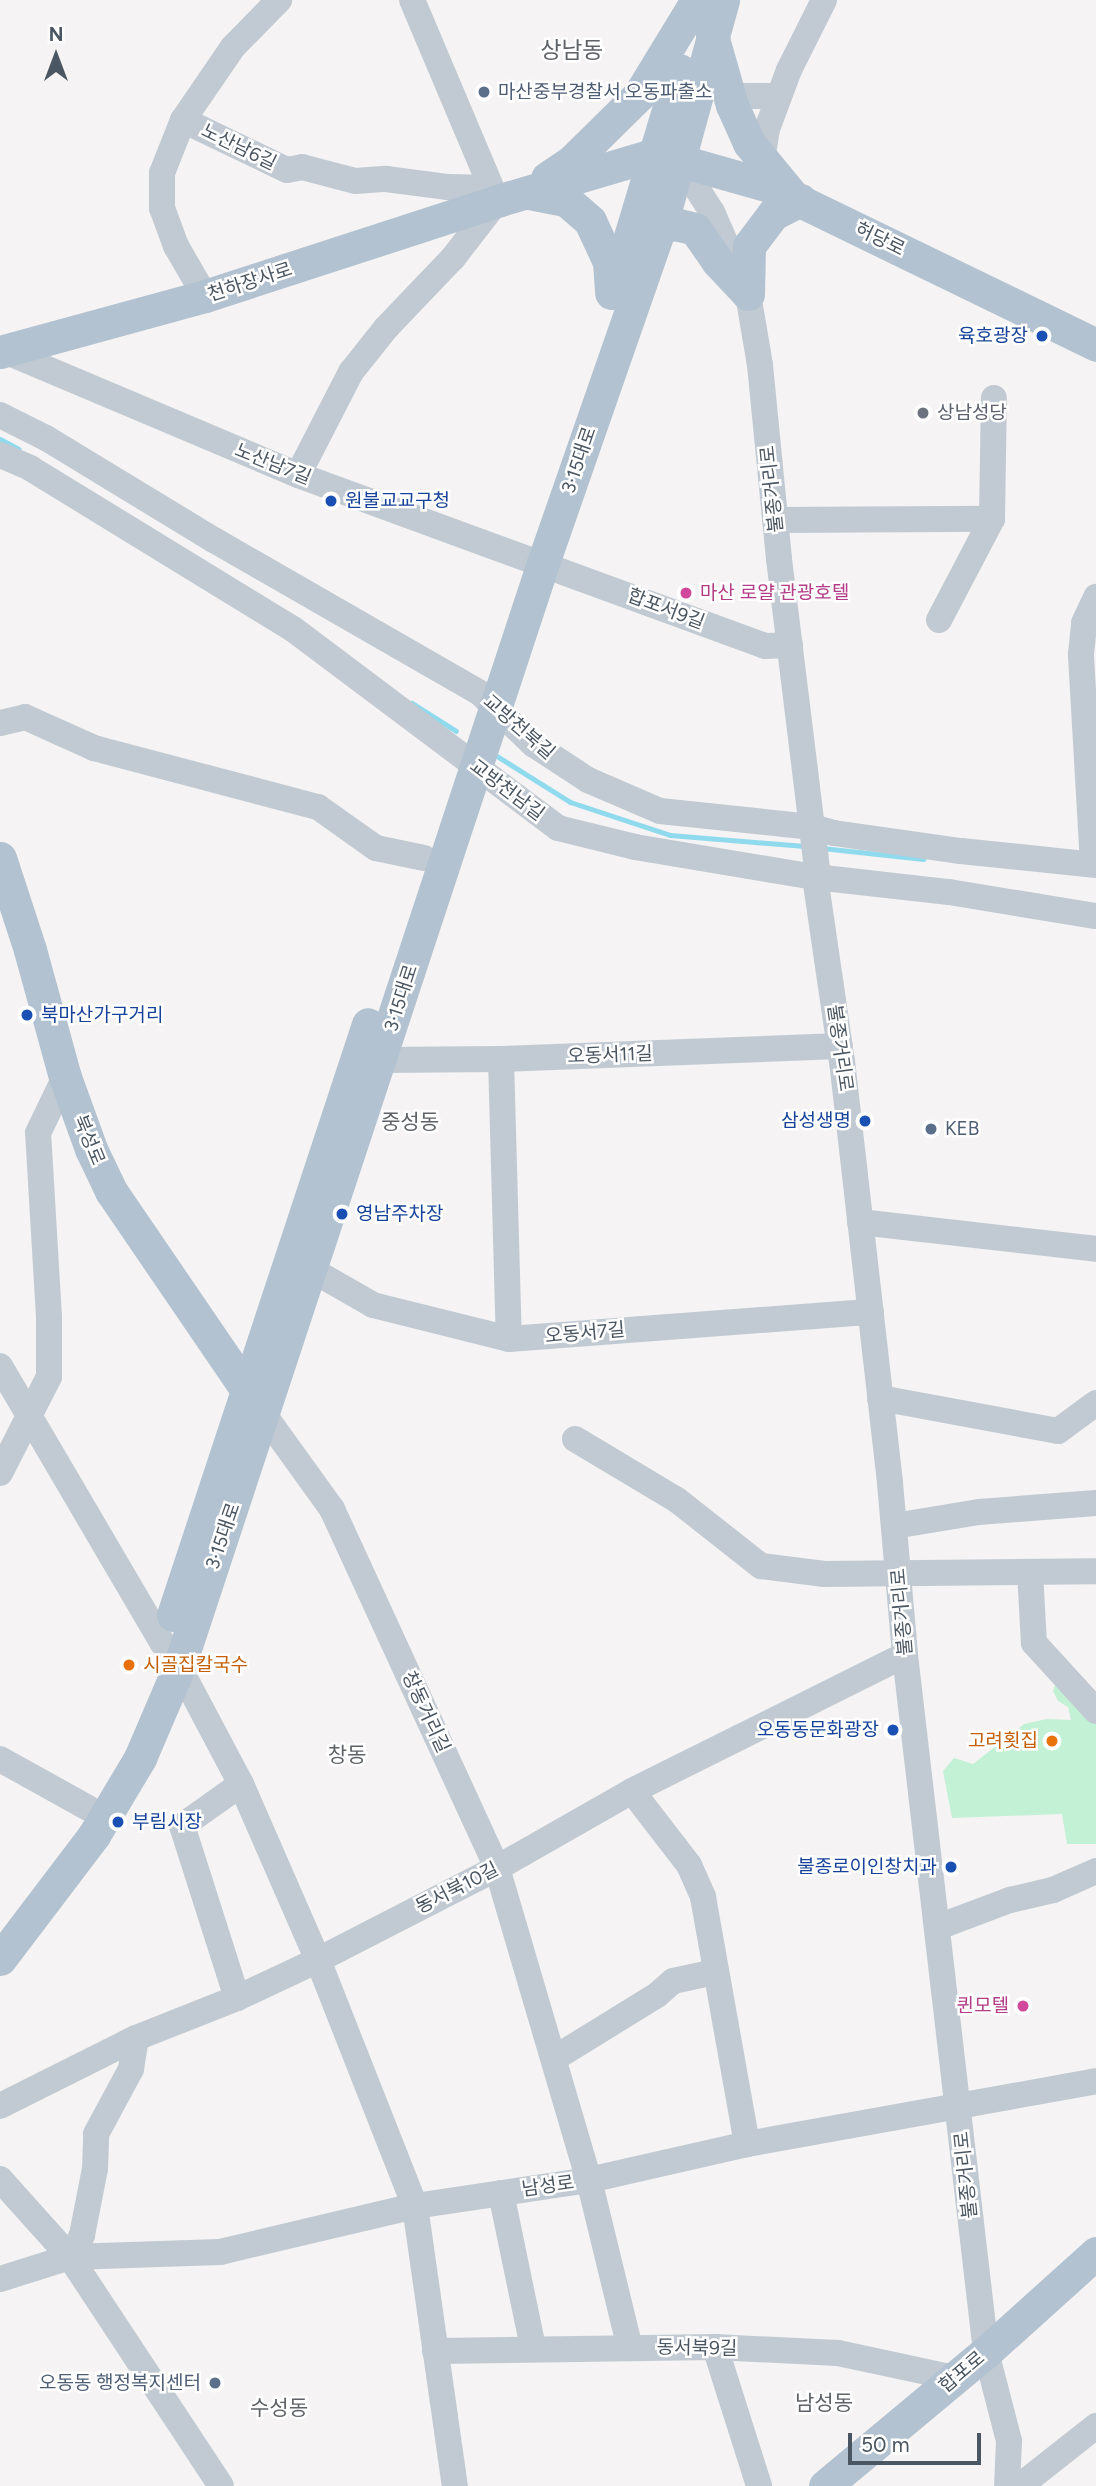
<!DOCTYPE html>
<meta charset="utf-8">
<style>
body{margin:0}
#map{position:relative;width:1096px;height:2486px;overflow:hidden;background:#f5f3f3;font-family:Figtree,"Noto Sans KR",sans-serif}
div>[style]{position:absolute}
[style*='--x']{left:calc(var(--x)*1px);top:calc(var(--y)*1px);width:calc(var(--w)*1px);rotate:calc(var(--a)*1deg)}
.green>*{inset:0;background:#c3f1d5}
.stream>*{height:5px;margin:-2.5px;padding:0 2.5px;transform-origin:2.5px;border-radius:2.5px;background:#90daee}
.minor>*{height:26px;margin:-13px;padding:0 13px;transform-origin:13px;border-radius:13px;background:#c1cad2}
.major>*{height:33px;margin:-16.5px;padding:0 16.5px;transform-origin:16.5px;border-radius:16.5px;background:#b3c2d1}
.dots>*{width:19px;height:19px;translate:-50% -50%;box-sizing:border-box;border:4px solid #fff;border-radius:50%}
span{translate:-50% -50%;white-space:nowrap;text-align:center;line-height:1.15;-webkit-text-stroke:5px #fff;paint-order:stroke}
.service-label{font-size:19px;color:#4e5e75}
.left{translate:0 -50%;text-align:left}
.right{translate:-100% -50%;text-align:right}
.street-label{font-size:19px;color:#4a5661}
.transit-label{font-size:19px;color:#164399}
.worship-label{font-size:19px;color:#5b616d}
.hotel-label{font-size:19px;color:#b23c85}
.food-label{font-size:19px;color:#c56008}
.neighbourhood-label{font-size:21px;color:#5f6368}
.quarter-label{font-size:23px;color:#5f6368}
.north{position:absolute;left:21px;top:21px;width:70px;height:70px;-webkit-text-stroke:5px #fff;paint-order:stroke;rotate:0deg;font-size:19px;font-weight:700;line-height:28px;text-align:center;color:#4a5661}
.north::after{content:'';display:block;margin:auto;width:24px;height:32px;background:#4a5661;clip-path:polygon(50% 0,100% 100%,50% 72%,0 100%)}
.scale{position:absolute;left:848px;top:2433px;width:133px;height:32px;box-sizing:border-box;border:4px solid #4a5661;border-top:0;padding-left:9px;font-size:21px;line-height:24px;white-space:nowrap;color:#4a5661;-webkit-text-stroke:5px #fff;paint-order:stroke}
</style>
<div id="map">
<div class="green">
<div style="clip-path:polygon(1056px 1682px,1096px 1720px,1096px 1844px,1067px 1844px,1062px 1814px,952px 1818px,943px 1771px,954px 1758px,973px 1764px,1024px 1724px,1047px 1719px,1071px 1720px,1068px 1707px,1058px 1701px,1053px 1691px)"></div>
</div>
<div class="stream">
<div style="--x:0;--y:439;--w:21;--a:28"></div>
<div style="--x:412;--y:703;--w:52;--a:32.5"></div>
<div style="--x:492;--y:753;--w:92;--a:32.1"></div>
<div style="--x:570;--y:802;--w:105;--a:18.3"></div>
<div style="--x:670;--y:835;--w:135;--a:4.7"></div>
<div style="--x:822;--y:848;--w:102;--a:6.2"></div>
</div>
<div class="minor">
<div style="--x:730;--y:96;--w:49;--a:0"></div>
<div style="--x:183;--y:120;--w:115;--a:25.7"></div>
<div style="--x:287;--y:170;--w:15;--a:-11"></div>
<div style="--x:302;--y:167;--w:55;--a:14.8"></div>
<div style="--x:355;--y:181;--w:31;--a:-4"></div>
<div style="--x:386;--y:179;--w:63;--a:7.4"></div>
<div style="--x:448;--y:187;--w:43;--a:1.3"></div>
<div style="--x:762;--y:160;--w:31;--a:-81"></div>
<div style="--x:767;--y:129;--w:63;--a:-69.6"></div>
<div style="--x:789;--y:70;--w:78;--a:-63.4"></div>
<div style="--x:680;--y:162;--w:59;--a:57.4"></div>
<div style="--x:712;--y:212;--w:90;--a:66.3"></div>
<div style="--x:748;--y:294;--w:72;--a:80.4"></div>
<div style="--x:760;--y:365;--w:195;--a:84.4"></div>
<div style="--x:779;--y:559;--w:318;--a:83"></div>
<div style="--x:818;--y:875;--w:4;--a:146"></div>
<div style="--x:815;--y:877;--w:186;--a:81.7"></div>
<div style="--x:842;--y:1061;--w:425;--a:83.5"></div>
<div style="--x:890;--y:1483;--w:173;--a:85"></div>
<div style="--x:905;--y:1655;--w:702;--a:83.37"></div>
<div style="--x:986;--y:2352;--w:92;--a:75.5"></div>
<div style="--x:1009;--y:2441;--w:45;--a:92.5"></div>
<div style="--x:205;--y:296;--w:58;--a:-120.1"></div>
<div style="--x:176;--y:246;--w:40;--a:-110.2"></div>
<div style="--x:162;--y:208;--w:35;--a:-90"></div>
<div style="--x:162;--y:173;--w:57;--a:-68.4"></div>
<div style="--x:183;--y:120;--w:88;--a:-55.6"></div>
<div style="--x:233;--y:47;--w:66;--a:-45.6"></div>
<div style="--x:7;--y:352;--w:316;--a:22.9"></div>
<div style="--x:298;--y:475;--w:497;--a:20.1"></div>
<div style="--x:765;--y:646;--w:25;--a:-2"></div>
<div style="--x:0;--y:415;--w:51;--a:26.6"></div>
<div style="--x:46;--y:438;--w:197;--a:31.3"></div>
<div style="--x:214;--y:540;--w:307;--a:29.9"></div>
<div style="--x:480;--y:693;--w:74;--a:43.9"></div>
<div style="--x:533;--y:744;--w:66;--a:33.2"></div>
<div style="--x:588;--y:780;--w:78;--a:23.3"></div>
<div style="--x:660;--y:811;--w:153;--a:6"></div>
<div style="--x:812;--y:827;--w:23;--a:15"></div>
<div style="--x:834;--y:833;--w:128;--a:8.1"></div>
<div style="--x:961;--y:851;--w:136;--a:5.9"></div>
<div style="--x:0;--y:455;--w:33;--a:23"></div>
<div style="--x:30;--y:468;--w:308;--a:31.5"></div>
<div style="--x:293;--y:629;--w:331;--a:36.9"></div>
<div style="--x:558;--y:828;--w:79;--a:13.9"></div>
<div style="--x:635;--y:847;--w:182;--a:9.5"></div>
<div style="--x:815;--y:877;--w:135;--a:6.4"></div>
<div style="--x:949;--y:892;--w:149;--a:9.3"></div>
<div style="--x:298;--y:475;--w:116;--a:-62.8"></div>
<div style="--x:351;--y:372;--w:56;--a:-51.5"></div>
<div style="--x:386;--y:328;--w:97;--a:-46.3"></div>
<div style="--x:453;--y:258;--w:72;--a:-52.3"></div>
<div style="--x:497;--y:201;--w:218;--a:-112.9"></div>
<div style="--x:775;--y:520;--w:217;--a:-0.3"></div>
<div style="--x:939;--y:620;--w:114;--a:-62.3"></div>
<div style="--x:992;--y:519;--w:121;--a:-89.1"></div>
<div style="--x:0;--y:723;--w:26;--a:-13"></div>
<div style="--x:25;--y:717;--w:76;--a:24.2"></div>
<div style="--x:94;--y:748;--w:232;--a:14.8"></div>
<div style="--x:318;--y:807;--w:71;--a:35.3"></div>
<div style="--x:376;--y:848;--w:49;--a:11.8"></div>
<div style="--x:1093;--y:864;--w:210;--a:-93.3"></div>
<div style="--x:1081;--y:654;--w:31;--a:-84"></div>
<div style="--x:1084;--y:623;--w:29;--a:-65"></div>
<div style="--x:501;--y:1059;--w:280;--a:88.4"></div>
<div style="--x:380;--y:1060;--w:121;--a:-0.5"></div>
<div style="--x:501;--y:1059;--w:339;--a:-2.2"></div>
<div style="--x:860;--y:1222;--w:238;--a:6.5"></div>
<div style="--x:312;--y:1270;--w:70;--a:29.8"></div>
<div style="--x:373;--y:1305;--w:140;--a:14"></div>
<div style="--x:509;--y:1339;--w:363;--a:-4.3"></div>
<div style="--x:0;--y:1366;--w:322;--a:59.6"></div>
<div style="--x:880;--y:1398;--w:181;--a:10.5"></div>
<div style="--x:1058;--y:1431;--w:47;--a:-36.4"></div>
<div style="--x:255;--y:1402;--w:132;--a:54.3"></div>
<div style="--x:332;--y:1509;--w:395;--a:65.3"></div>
<div style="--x:497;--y:1868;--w:325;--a:73.6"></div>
<div style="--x:589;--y:2180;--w:173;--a:76.3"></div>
<div style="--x:575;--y:1439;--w:119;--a:30.9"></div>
<div style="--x:677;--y:1500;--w:107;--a:38.2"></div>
<div style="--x:761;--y:1566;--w:64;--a:7.2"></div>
<div style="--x:824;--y:1574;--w:272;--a:-0.6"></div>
<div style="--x:0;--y:1473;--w:108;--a:-63"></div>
<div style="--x:49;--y:1377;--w:60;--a:-90"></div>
<div style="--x:49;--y:1317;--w:184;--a:-93.4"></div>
<div style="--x:38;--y:1133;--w:62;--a:-64.3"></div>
<div style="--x:894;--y:1526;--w:86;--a:-9.4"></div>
<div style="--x:979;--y:1512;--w:117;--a:-4.4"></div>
<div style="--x:1030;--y:1572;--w:71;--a:86.8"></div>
<div style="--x:1034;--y:1643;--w:92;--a:47.6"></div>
<div style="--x:179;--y:1667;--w:132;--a:62.1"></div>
<div style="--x:241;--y:1784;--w:192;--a:66.4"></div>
<div style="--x:318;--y:1960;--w:264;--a:68.5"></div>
<div style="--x:415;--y:2206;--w:283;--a:81.9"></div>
<div style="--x:0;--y:1759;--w:101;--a:29.1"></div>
<div style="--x:632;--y:1791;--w:93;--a:52.4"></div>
<div style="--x:689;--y:1865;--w:35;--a:66"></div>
<div style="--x:703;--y:1897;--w:251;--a:79.9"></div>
<div style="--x:938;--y:1927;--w:77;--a:-20.6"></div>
<div style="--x:1010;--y:1900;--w:44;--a:-13.1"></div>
<div style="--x:1053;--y:1890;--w:47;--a:-23.8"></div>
<div style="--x:237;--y:1998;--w:181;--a:-107.7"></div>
<div style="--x:182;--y:1826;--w:72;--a:-35.4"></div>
<div style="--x:555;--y:2058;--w:120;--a:-31.7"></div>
<div style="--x:657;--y:1995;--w:21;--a:-41"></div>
<div style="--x:673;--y:1981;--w:43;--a:-12.1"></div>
<div style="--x:0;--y:2106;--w:152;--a:-26.6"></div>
<div style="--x:136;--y:2038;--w:109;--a:-21.6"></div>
<div style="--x:237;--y:1998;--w:89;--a:-25.1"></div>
<div style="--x:318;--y:1960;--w:201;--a:-27.2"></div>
<div style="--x:497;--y:1868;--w:155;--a:-29.7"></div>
<div style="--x:632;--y:1791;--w:305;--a:-26.5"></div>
<div style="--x:0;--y:2179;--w:105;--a:48.1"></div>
<div style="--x:70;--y:2257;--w:274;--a:56.6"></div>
<div style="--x:501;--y:2193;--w:158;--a:78.3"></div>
<div style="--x:70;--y:2257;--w:25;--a:-61"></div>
<div style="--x:82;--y:2235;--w:67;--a:-78.9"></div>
<div style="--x:95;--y:2169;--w:35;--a:-88"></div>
<div style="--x:96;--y:2134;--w:74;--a:-61.7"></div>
<div style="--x:131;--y:2069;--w:31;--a:-81"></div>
<div style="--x:0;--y:2279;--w:73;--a:-17.4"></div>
<div style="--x:70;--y:2257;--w:150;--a:-1.9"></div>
<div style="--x:220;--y:2252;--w:200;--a:-13.3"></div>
<div style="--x:415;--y:2206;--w:176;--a:-8.5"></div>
<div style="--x:589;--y:2180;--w:162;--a:-12.8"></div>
<div style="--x:747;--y:2144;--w:355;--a:-10.2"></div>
<div style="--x:715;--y:2347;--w:146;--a:72.4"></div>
<div style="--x:435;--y:2351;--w:280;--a:-0.8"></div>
<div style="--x:715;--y:2347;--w:123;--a:2.8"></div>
<div style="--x:838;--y:2353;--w:120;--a:12.1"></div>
<div style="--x:1020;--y:2486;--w:97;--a:-38.3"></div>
</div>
<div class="major">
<div style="--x:712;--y:35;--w:73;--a:74.1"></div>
<div style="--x:732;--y:105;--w:42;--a:65.9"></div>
<div style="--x:749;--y:143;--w:66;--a:50.5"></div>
<div style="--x:547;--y:178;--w:30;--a:-34"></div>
<div style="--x:572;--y:161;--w:94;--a:-44.6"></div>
<div style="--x:639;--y:95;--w:111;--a:-58.6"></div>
<div style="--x:529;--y:193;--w:38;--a:11"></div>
<div style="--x:566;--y:200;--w:32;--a:41"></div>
<div style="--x:590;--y:221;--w:45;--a:65.1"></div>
<div style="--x:609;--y:262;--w:31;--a:86"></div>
<div style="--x:660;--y:227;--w:15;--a:-11"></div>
<div style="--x:675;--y:224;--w:21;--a:14"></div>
<div style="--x:695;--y:229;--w:39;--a:55"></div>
<div style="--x:717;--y:261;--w:45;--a:46.8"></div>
<div style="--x:617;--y:280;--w:219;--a:-73.3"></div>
<div style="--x:748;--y:294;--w:48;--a:-88.8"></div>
<div style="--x:749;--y:246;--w:40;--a:-53"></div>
<div style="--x:773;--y:214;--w:31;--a:-27"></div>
<div style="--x:0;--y:352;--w:213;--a:-15.3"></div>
<div style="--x:205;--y:296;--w:307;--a:-18"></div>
<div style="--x:497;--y:201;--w:166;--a:-16.5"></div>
<div style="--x:656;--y:154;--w:117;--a:15.8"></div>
<div style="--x:769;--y:186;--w:364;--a:25.9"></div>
<div style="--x:0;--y:858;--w:97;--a:71.9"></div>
<div style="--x:30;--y:950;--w:132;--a:74.6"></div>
<div style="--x:65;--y:1077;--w:77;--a:70.1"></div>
<div style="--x:91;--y:1149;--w:47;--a:64.5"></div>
<div style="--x:111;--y:1191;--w:240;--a:55.7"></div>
<div style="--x:173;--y:1615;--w:622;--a:-71.74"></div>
<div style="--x:0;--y:1959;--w:156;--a:-52.8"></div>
<div style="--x:94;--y:1835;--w:90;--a:-59.1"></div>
<div style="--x:140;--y:1758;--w:99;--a:-66.8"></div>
<div style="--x:179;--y:1667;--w:1162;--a:-71.75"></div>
<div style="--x:543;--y:563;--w:365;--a:-70.8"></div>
<div style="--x:663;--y:218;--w:226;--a:-74.6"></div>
<div style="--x:825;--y:2486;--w:209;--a:-39.8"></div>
<div style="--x:986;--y:2352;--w:148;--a:-42"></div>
</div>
<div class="dots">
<div style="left:484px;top:92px;background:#5c6f8a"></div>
<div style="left:1042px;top:336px;background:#1a4fb4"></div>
<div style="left:923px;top:413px;background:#6b7280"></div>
<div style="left:331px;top:501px;background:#1a4fb4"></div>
<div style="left:686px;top:593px;background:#d1479c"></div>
<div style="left:27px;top:1015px;background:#1a4fb4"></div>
<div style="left:865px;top:1121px;background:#1a4fb4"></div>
<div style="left:931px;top:1129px;background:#5c6f8a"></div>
<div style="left:342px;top:1214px;background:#1a4fb4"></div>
<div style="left:129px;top:1665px;background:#e8710a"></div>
<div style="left:893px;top:1730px;background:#1a4fb4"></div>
<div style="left:1052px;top:1741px;background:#e8710a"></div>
<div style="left:118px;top:1822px;background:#1a4fb4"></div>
<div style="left:951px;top:1867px;background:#1a4fb4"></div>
<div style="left:1023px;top:2006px;background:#d1479c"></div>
<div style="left:215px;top:2383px;background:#5c6f8a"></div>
</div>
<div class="service-label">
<span class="left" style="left:498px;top:92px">마산중부경찰서 오동파출소</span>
<span class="left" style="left:945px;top:1129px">KEB</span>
<span class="right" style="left:201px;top:2383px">오동동 행정복지센터</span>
</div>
<div class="street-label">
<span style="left:239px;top:147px;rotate:26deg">노산남6길</span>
<span style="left:880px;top:239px;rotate:26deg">허당로</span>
<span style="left:250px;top:282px;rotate:-18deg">천하장사로</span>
<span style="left:579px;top:460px;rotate:-71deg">3·15대로</span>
<span style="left:273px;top:464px;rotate:22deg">노산남7길</span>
<span style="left:772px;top:489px;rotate:-96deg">불종거리로</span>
<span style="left:666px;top:609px;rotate:21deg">합포서9길</span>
<span style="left:519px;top:727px;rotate:41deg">교방천북길</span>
<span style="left:507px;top:790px;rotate:37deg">교방천남길</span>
<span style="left:401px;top:998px;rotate:-72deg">3·15대로</span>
<span style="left:840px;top:1048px;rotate:82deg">불종거리로</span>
<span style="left:610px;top:1055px;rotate:-2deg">오동서11길</span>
<span style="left:89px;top:1140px;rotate:68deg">북성로</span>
<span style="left:585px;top:1333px;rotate:-5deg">오동서7길</span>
<span style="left:223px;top:1536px;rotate:-71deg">3·15대로</span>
<span style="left:902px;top:1612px;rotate:-95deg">불종거리로</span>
<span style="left:426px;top:1712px;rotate:65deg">창동거리길</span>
<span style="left:457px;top:1888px;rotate:-27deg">동서북10길</span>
<span style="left:966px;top:2175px;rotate:-96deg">불종거리로</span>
<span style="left:548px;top:2186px;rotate:-8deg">남성로</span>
<span style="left:697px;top:2348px;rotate:1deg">동서북9길</span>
<span style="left:962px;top:2372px;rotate:-40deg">합포로</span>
</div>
<div class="transit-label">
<span class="right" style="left:1028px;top:336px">육호광장</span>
<span class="left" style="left:345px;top:501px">원불교교구청</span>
<span class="left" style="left:41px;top:1015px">북마산가구거리</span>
<span class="right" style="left:851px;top:1121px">삼성생명</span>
<span class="left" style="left:356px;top:1214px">영남주차장</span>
<span class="right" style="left:879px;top:1730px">오동동문화광장</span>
<span class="left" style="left:132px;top:1822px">부림시장</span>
<span class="right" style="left:937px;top:1867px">불종로이인창치과</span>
</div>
<div class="worship-label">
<span class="left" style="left:937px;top:413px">상남성당</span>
</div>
<div class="hotel-label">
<span class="left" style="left:700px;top:593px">마산 로얄 관광호텔</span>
<span class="right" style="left:1009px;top:2006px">퀸모텔</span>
</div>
<div class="food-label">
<span class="left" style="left:143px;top:1665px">시골집칼국수</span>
<span class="right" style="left:1038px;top:1741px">고려횟집</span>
</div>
<div class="neighbourhood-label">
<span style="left:410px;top:1122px">중성동</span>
<span style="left:347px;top:1755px">창동</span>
<span style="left:824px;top:2403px">남성동</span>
<span style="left:279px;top:2408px">수성동</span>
</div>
<div class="quarter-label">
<span style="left:572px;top:50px">상남동</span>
</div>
<div class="north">N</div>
<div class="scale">50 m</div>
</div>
